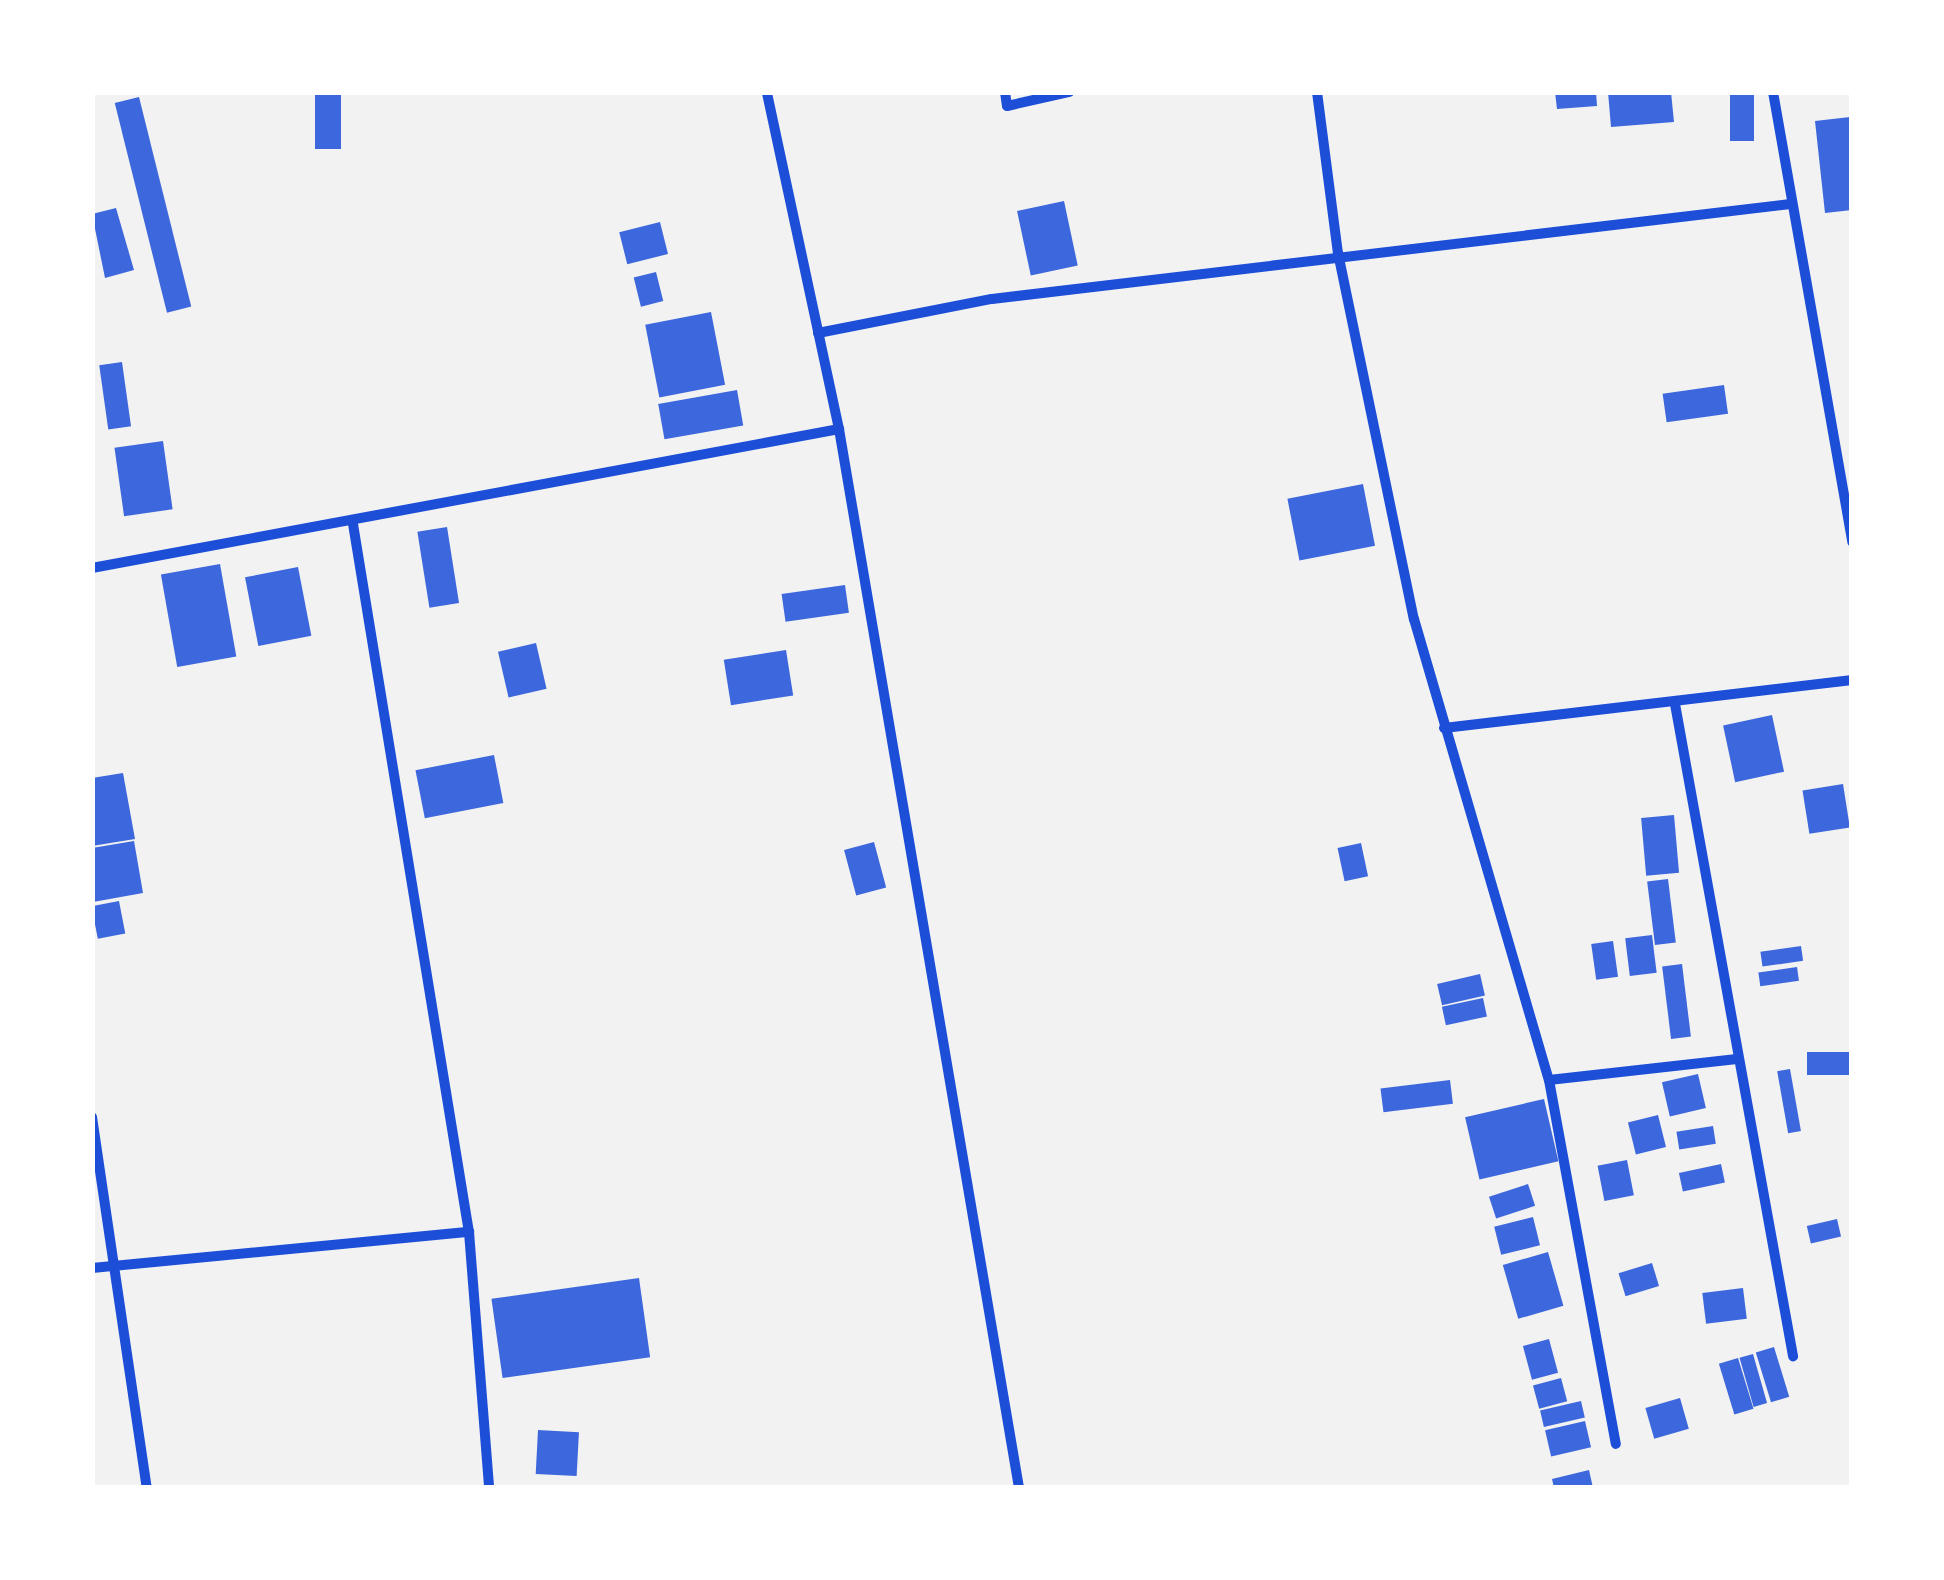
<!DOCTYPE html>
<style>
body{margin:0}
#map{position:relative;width:1944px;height:1580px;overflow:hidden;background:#f2f2f2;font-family:"Zilla Slab",serif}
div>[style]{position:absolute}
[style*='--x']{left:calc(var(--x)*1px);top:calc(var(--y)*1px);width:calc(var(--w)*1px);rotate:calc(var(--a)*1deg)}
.building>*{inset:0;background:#3d67dc;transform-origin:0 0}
.minor>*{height:10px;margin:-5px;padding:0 5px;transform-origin:5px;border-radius:5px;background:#1d4ed8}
span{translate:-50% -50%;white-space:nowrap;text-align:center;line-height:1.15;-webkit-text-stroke:10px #fff;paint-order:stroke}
.frame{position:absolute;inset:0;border:95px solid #fff;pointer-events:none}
</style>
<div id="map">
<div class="building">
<div style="left:315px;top:92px;width:26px;height:57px"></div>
<div style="clip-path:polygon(1555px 92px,1596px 92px,1597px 106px,1557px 109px)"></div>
<div style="clip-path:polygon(1608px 92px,1671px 92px,1674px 122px,1611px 127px)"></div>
<div style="left:1730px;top:92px;width:24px;height:49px"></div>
<div style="left:139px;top:97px;width:216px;height:25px;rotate:76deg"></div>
<div style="clip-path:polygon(1850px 117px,1852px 210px,1825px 213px,1815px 121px)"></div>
<div style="left:1064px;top:201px;width:66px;height:48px;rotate:78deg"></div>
<div style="clip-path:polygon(116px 208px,134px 270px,105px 278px,92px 214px)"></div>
<div style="left:660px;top:222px;width:33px;height:42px;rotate:76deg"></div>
<div style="left:656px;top:272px;width:30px;height:23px;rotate:76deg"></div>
<div style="left:711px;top:312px;width:74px;height:67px;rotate:79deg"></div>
<div style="left:122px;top:362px;width:65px;height:23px;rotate:82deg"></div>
<div style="left:1724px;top:385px;width:29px;height:62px;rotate:82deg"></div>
<div style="left:737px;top:390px;width:36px;height:80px;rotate:80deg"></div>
<div style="left:163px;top:441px;width:69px;height:49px;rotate:82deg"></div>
<div style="left:1363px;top:484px;width:63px;height:77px;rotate:79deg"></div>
<div style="left:447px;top:527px;width:77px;height:30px;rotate:81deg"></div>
<div style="left:220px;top:564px;width:94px;height:60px;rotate:80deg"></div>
<div style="left:298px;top:567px;width:70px;height:54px;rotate:79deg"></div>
<div style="left:845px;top:585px;width:28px;height:64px;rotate:82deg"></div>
<div style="left:536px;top:643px;width:47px;height:39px;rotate:77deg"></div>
<div style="left:786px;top:650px;width:46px;height:63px;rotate:81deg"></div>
<div style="left:1772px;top:715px;width:58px;height:50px;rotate:78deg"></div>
<div style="left:494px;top:755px;width:49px;height:80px;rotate:79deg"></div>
<div style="clip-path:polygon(123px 773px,135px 839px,92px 846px,92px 778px)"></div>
<div style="left:1843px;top:784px;width:44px;height:41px;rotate:81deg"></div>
<div style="left:1674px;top:815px;width:58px;height:33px;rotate:85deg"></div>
<div style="clip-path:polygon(134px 841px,143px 893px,93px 902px,92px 848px)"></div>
<div style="left:874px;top:842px;width:47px;height:31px;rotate:75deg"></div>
<div style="left:1361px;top:843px;width:34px;height:24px;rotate:78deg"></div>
<div style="left:1668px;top:879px;width:64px;height:21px;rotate:83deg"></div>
<div style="left:119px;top:901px;width:33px;height:28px;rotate:79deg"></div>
<div style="left:1652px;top:935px;width:38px;height:27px;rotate:83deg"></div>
<div style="left:1613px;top:941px;width:36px;height:22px;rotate:82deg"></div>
<div style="left:1801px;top:946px;width:15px;height:41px;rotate:82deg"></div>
<div style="left:1682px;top:964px;width:73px;height:20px;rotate:83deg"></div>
<div style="left:1797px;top:967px;width:14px;height:39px;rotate:82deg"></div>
<div style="left:1480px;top:974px;width:22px;height:44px;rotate:77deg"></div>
<div style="left:1483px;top:998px;width:19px;height:42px;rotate:78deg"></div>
<div style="left:1852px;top:1052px;width:23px;height:45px;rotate:90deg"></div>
<div style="left:1790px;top:1069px;width:63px;height:13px;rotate:80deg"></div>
<div style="left:1698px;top:1074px;width:35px;height:37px;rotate:77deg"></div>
<div style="left:1450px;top:1080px;width:24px;height:70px;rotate:83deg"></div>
<div style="left:1544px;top:1099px;width:64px;height:81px;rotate:77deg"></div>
<div style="left:1658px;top:1115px;width:33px;height:31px;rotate:76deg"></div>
<div style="left:1713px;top:1126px;width:18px;height:37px;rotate:81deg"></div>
<div style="left:1627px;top:1160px;width:36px;height:30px;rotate:79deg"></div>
<div style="left:1721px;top:1164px;width:19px;height:43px;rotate:78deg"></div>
<div style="left:1528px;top:1184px;width:23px;height:41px;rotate:72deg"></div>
<div style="left:1533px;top:1217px;width:29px;height:40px;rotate:76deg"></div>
<div style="left:1837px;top:1219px;width:18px;height:31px;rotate:77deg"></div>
<div style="left:1548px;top:1252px;width:56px;height:47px;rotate:74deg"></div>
<div style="left:1652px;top:1263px;width:24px;height:35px;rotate:73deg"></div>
<div style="left:639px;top:1278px;width:80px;height:149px;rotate:82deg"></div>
<div style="left:1743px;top:1288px;width:31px;height:41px;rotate:83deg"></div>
<div style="left:1549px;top:1339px;width:35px;height:27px;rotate:75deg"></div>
<div style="left:1774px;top:1347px;width:52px;height:19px;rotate:73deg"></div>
<div style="left:1753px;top:1354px;width:51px;height:14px;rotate:74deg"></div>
<div style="left:1738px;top:1358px;width:53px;height:20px;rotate:73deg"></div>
<div style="left:1561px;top:1378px;width:24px;height:29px;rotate:75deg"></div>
<div style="left:1680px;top:1398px;width:32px;height:36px;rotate:74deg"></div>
<div style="left:1581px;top:1401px;width:17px;height:42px;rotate:77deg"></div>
<div style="left:1585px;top:1421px;width:27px;height:41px;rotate:77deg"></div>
<div style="left:538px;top:1430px;width:41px;height:44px;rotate:3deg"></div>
<div style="clip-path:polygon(1589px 1470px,1593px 1488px,1554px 1488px,1552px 1479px)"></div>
</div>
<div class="minor">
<div style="--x:1005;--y:92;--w:14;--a:82"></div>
<div style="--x:1007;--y:106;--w:64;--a:-12.7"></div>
<div style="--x:1317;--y:92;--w:162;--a:82.6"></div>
<div style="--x:1338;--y:253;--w:374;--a:78.3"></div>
<div style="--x:1414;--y:619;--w:480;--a:73.7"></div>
<div style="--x:1549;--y:1080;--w:370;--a:79.6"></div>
<div style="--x:1773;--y:92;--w:457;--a:80"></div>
<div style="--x:818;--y:333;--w:177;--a:-11.1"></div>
<div style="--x:992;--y:299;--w:804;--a:-6.79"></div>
<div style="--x:839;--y:429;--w:1074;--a:80.35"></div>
<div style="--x:353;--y:524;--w:717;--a:80.7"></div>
<div style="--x:469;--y:1232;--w:257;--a:85.5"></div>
<div style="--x:92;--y:568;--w:760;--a:-10.54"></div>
<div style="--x:839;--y:429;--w:345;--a:-102.1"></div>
<div style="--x:1675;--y:704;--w:663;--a:79.74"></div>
<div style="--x:1444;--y:728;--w:411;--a:-6.7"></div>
<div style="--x:1549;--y:1080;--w:189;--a:-6.4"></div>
<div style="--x:92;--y:1117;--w:375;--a:81.6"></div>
<div style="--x:92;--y:1268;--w:379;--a:-5.5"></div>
</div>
<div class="frame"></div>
</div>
